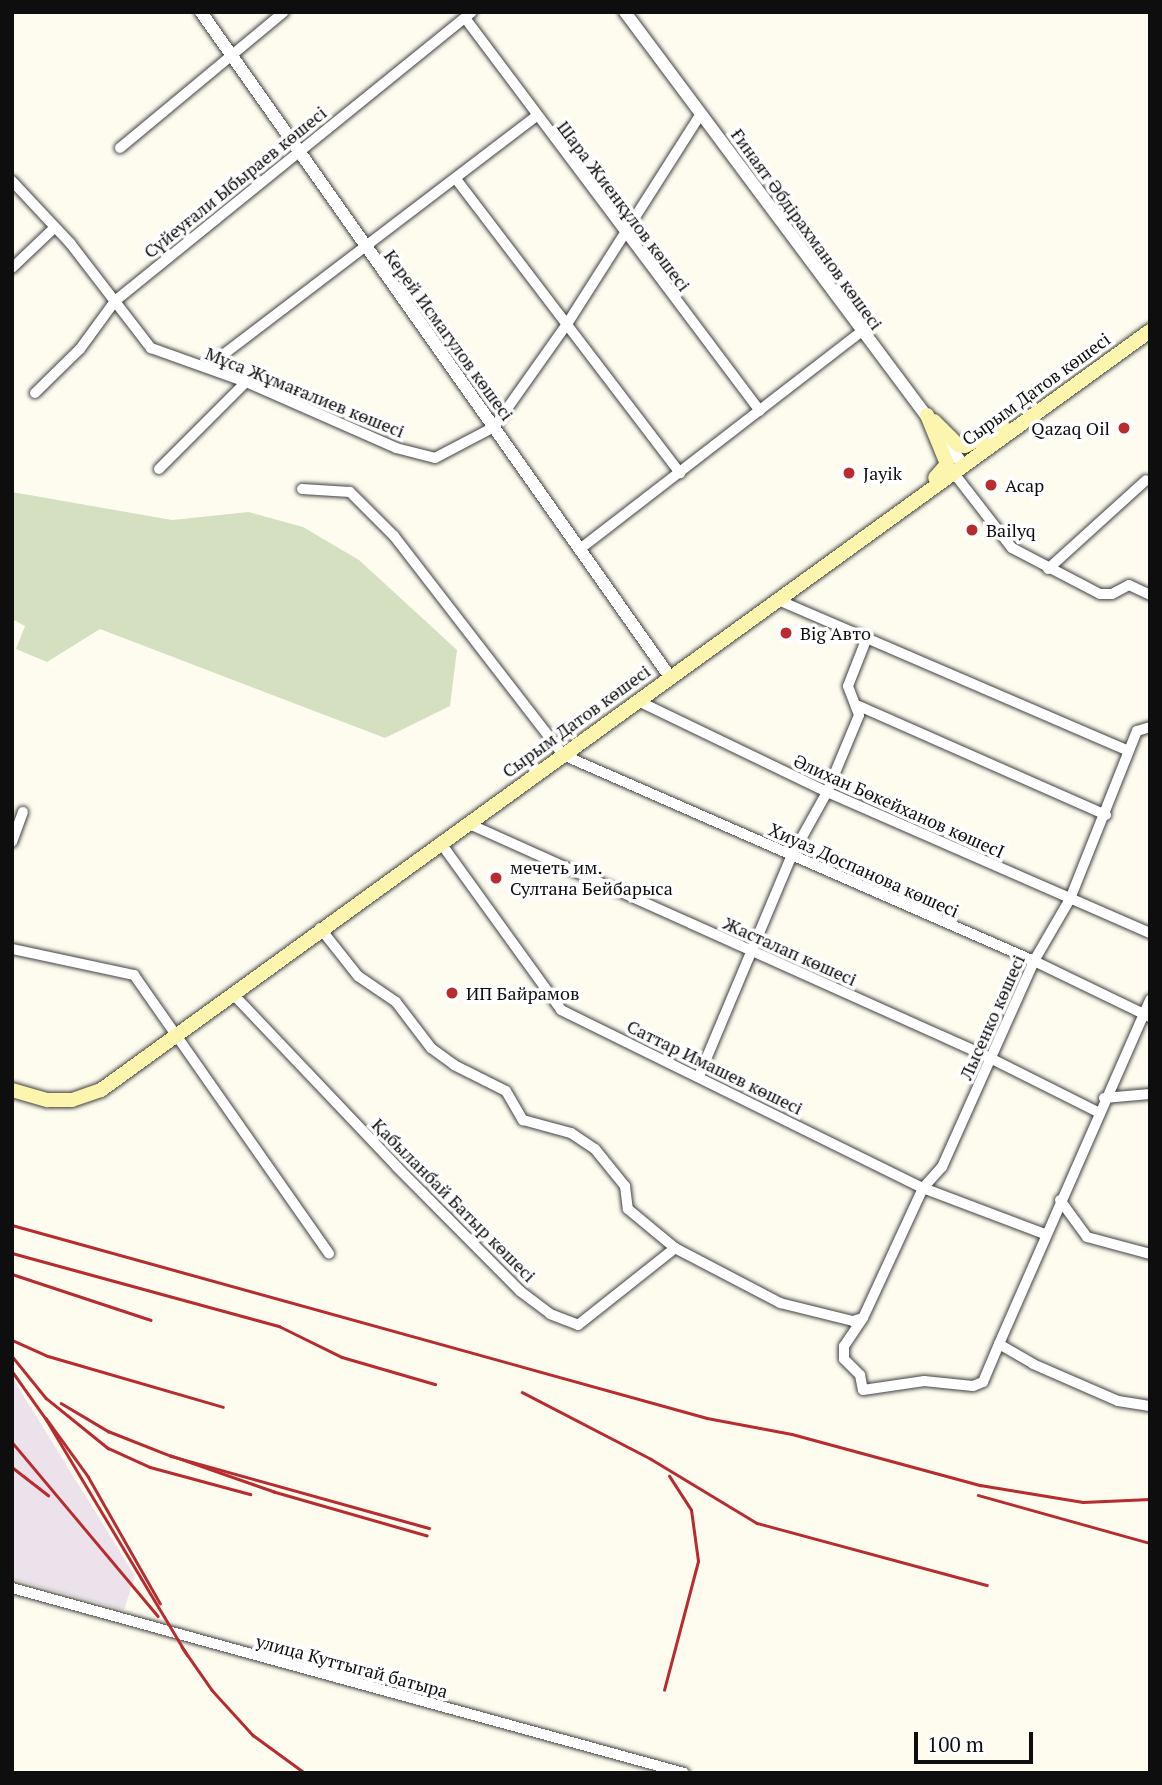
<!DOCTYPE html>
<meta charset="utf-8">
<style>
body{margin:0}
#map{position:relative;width:1162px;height:1785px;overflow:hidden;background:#fefcef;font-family:"PT Serif",serif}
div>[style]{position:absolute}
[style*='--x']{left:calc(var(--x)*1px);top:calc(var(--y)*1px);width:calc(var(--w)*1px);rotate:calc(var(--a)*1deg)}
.industrial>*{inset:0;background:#ebe2ec}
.cemetery>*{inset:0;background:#d5e0c1}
.roads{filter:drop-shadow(0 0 2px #414141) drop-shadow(0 0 2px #414141)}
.minor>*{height:10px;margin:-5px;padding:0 5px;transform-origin:5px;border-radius:5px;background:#fff}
.tertiary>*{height:12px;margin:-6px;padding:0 6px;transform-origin:6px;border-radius:6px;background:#fff}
.secondary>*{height:14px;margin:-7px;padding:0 7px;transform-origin:7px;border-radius:7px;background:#fcf5ad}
.rail>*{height:2.5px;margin:-1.25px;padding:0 1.25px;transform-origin:1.25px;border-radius:1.25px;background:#b82b2e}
.dots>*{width:19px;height:19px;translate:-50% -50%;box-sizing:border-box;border:4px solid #fff;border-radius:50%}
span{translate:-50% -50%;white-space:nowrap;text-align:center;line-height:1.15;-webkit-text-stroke:7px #fff;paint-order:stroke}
.street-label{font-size:18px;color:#0e0e0e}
.poi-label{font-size:18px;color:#0e0e0e}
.right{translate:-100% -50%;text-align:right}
.left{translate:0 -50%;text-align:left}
.frame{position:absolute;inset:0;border:14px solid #0e0e0e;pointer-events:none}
.scale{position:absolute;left:914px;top:1732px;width:119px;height:32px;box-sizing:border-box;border:4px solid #0e0e0e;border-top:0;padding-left:9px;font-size:21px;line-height:24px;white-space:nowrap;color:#0e0e0e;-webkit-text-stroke:5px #fff;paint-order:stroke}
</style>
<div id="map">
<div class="industrial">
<div style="clip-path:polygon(12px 1377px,135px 1576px,124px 1610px,12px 1579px)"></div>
</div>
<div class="cemetery">
<div style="clip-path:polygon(12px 492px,172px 520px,249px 512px,303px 527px,359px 560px,457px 650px,450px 706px,385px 738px,100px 629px,47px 662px,16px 649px,25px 626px,12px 619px)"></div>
</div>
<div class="roads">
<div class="minor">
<div style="--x:465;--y:18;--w:491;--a:53.1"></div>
<div style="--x:120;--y:148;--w:213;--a:-39.7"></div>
<div style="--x:456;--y:179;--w:370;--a:52.7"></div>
<div style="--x:12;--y:181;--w:85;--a:46.9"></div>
<div style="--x:70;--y:243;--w:133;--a:52.4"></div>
<div style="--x:151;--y:348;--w:101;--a:19.7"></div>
<div style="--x:246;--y:382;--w:164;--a:23.7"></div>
<div style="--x:396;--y:448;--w:40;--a:14.4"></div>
<div style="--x:435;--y:458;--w:67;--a:-27.7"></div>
<div style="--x:494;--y:427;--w:126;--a:-54.7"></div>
<div style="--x:567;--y:324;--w:249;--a:-57.5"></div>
<div style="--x:12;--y:268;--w:59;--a:-43.6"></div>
<div style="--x:207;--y:367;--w:415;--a:-37.3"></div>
<div style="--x:35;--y:393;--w:63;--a:-44.4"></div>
<div style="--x:80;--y:349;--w:59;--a:-53.9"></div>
<div style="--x:115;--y:301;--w:459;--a:-39"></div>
<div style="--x:159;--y:469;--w:123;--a:-45"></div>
<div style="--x:953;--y:472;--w:96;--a:52.2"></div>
<div style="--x:1012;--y:548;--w:99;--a:27.6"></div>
<div style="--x:1100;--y:594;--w:12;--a:0"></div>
<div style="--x:1112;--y:594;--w:19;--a:-28"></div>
<div style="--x:1129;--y:585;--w:23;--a:25"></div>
<div style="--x:302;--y:489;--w:48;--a:3.6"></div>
<div style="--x:350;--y:492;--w:62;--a:45"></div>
<div style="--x:394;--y:536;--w:277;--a:52.3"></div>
<div style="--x:563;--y:755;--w:514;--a:23.62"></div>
<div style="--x:1034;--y:961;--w:129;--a:25.8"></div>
<div style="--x:580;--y:549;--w:355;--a:-37.7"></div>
<div style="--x:1048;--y:569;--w:132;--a:-42.2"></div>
<div style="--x:778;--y:600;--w:381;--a:23.3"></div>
<div style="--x:638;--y:701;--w:210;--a:25.7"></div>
<div style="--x:827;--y:792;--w:352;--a:23.6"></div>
<div style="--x:859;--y:706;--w:270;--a:23.8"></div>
<div style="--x:467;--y:823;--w:567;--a:24.17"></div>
<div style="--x:984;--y:1055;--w:127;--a:26.6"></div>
<div style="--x:12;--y:842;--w:32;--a:-70"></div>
<div style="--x:440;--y:842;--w:207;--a:54.2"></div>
<div style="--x:561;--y:1010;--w:403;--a:26.2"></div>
<div style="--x:923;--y:1188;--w:130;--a:20.7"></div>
<div style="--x:320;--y:928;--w:61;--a:51.6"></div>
<div style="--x:358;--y:976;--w:46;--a:34.4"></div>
<div style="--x:396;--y:1002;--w:58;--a:52.7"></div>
<div style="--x:431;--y:1048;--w:29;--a:36"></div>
<div style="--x:454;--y:1065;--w:58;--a:26.6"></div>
<div style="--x:506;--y:1091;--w:34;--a:60"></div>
<div style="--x:523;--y:1120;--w:50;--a:15.2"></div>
<div style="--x:571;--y:1133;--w:29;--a:34"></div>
<div style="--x:595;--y:1149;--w:48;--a:51"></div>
<div style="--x:625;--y:1186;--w:23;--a:83"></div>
<div style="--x:628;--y:1209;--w:61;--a:39.7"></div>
<div style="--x:12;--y:949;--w:125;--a:12"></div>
<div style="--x:134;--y:975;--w:340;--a:55"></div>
<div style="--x:233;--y:994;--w:238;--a:46.5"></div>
<div style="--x:397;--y:1167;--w:175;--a:45.2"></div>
<div style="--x:520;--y:1291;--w:38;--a:37"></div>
<div style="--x:550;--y:1314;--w:30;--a:21"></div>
<div style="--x:578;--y:1325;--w:124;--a:-38.4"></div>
<div style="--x:675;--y:1248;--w:119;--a:27.6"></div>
<div style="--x:780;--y:1303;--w:75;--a:13.9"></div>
<div style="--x:853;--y:1321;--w:10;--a:-17"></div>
<div style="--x:863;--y:1318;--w:34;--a:124"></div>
<div style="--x:844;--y:1346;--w:13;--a:90"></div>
<div style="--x:844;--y:1359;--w:23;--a:45"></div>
<div style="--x:860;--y:1375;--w:15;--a:79"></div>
<div style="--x:863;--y:1390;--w:62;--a:-8.4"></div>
<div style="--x:924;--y:1381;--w:49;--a:5.8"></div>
<div style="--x:973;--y:1386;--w:11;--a:-22"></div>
<div style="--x:983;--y:1382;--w:41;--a:-67.2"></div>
<div style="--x:999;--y:1344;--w:39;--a:30"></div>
<div style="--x:1033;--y:1364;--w:93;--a:23.5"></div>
<div style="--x:1118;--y:1401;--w:32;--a:9"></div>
<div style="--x:699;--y:1076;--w:240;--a:-67.2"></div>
<div style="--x:792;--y:855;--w:72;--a:-60.9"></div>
<div style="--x:827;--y:792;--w:83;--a:-67.4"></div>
<div style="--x:859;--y:715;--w:31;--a:-111"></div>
<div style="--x:848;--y:686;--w:49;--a:-68.6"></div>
<div style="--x:1104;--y:1098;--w:46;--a:-5"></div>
<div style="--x:1060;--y:1200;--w:46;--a:53.9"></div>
<div style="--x:1087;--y:1237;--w:65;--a:15.1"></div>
<div style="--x:863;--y:1318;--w:143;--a:-65.2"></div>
<div style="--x:923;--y:1188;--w:28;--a:-48"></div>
<div style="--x:942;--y:1167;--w:226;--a:-65.9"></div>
<div style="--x:1034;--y:961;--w:72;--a:-59.9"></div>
<div style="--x:1070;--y:899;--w:181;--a:-68.3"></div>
<div style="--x:1137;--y:731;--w:14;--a:-17"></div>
<div style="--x:999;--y:1344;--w:376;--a:-66.3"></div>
<div style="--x:12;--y:1588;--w:697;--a:15.39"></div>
</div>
<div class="tertiary">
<div style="--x:201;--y:12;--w:814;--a:54.81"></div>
<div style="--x:625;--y:12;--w:565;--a:53.27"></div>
</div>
<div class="secondary">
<div style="--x:927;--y:415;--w:53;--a:67.8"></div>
<div style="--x:947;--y:464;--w:18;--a:131"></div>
<div style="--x:934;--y:421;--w:34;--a:45"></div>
<div style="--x:958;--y:445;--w:7;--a:8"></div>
<div style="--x:965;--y:446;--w:43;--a:-26"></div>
<div style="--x:12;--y:1090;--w:37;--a:16"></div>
<div style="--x:48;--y:1100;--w:24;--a:0"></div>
<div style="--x:72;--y:1100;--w:31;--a:-19"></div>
<div style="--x:101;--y:1090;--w:1295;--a:-35.89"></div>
</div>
</div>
<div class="rail">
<div style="--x:12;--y:1225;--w:721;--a:15.52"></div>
<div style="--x:707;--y:1418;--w:86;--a:10.7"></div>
<div style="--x:792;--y:1434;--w:195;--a:15.2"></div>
<div style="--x:980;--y:1485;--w:104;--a:9.4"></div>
<div style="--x:1083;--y:1502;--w:67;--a:-2.6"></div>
<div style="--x:12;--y:1253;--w:277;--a:15.3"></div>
<div style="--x:279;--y:1326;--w:70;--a:26.2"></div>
<div style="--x:342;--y:1357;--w:97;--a:16.2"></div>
<div style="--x:12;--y:1274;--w:146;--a:18.3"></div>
<div style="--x:12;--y:1340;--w:39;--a:24"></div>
<div style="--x:48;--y:1356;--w:182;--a:16.2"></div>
<div style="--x:12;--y:1356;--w:54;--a:51"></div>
<div style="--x:46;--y:1398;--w:80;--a:38.9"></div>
<div style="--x:108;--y:1448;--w:46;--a:24.3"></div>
<div style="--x:150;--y:1467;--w:104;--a:15.1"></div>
<div style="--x:12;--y:1371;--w:59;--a:54.7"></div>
<div style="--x:522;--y:1392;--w:145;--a:27.4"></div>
<div style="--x:651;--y:1459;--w:124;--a:31.1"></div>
<div style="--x:757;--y:1523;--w:238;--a:15.1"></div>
<div style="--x:61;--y:1403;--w:55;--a:30.8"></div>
<div style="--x:108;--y:1431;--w:68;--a:21.6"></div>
<div style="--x:12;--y:1442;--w:227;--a:50"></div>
<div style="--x:12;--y:1467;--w:46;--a:37.9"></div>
<div style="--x:978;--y:1495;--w:179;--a:15.6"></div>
<div style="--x:427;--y:1536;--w:159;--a:-164"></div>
<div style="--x:274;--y:1492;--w:109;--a:-160.7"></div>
<div style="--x:171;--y:1456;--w:268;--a:15.6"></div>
<div style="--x:160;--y:1604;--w:146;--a:-119.6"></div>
<div style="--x:88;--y:1477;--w:72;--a:-125.9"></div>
<div style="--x:46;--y:1419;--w:275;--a:59.1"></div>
<div style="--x:182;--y:1647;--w:52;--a:55.1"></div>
<div style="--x:212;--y:1690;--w:61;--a:47.7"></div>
<div style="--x:253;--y:1735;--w:64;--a:36.2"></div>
<div style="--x:664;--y:1690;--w:133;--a:-75.2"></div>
<div style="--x:698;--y:1561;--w:51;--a:-97.8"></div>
<div style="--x:691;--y:1510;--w:40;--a:-122.9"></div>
</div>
<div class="dots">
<div style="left:1124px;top:428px;background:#b82b2e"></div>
<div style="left:849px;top:473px;background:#b82b2e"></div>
<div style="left:991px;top:485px;background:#b82b2e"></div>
<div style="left:972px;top:530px;background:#b82b2e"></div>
<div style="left:786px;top:633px;background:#b82b2e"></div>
<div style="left:496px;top:878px;background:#b82b2e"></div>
<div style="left:452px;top:993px;background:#b82b2e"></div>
</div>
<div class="street-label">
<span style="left:235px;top:182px;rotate:-39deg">Сүйеуғали Ыбыраев көшесi</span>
<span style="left:624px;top:206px;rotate:53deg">Шара Жиенқұлов көшесі</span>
<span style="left:807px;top:229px;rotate:54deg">Ғинаят Әбдірахманов көшесі</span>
<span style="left:449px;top:335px;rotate:54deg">Керей Исмагулов көшесі</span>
<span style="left:1036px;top:389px;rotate:-36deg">Сырым Датов көшесі</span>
<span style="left:305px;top:392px;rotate:22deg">Мұса Жұмағалиев көшесі</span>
<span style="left:576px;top:721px;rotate:-36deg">Сырым Датов көшесі</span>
<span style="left:899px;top:806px;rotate:24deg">Әлихан Бөкейханов көшесI</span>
<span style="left:864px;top:870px;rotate:24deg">Хиуаз Доспанова көшесі</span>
<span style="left:790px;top:951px;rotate:24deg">Жасталап көшесі</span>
<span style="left:992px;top:1017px;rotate:-66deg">Лысенко көшесі</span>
<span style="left:715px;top:1067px;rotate:26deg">Саттар Имашев көшесі</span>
<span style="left:454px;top:1200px;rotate:45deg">Қабыланбай Батыр көшесі</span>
<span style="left:352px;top:1666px;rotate:15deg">улица Куттыгай батыра</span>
</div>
<div class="poi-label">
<span class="right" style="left:1110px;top:428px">Qazaq Oil</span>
<span class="left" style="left:863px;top:473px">Jayik</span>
<span class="left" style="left:1005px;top:485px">Асар</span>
<span class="left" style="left:986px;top:530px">Bailyq</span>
<span class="left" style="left:800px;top:633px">Big Авто</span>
<span class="left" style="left:510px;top:878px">мечеть им.<br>Султана Бейбарыса</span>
<span class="left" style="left:466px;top:993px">ИП Байрамов</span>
</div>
<div class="frame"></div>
<div class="scale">100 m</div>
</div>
